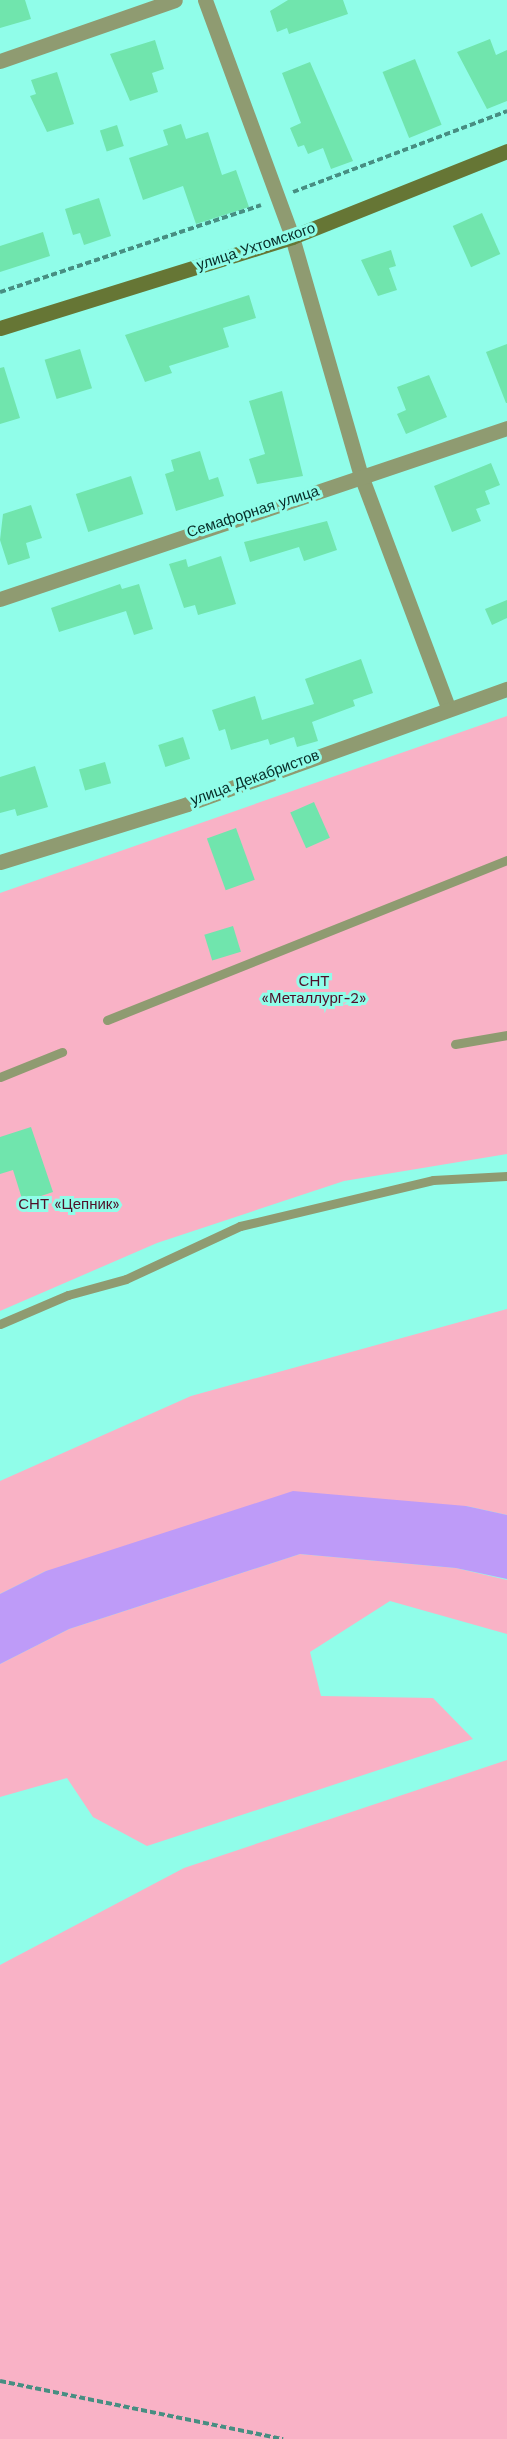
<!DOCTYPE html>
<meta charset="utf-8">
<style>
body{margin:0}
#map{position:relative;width:507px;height:2439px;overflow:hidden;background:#90fde9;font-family:"Work Sans",sans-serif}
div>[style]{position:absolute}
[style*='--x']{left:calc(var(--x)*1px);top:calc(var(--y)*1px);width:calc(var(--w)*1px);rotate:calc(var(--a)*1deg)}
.green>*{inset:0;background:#f9b2c6}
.water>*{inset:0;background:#be9bf8}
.building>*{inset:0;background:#70e5ad;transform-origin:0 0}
.path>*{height:4px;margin-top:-2px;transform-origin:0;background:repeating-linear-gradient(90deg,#478e82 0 6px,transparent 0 9px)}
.lane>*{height:9px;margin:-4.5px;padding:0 4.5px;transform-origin:4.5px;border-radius:4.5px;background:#8f9b71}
.street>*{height:15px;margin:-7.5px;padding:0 7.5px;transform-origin:7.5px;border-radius:7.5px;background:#8f9b71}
.secondary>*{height:15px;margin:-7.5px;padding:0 7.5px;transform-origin:7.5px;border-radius:7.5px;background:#667635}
span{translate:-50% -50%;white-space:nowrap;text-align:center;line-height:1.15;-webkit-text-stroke:6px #90fde9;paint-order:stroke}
.street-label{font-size:15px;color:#072c27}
.park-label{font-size:15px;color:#500f29}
</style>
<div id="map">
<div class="green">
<div style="clip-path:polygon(507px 716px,507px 1154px,344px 1181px,157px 1243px,0 1311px,0 893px)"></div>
<div style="clip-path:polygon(507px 1309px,507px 1515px,466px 1506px,46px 1571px,0 1594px,0 1481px,191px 1396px)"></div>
<div style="clip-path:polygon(300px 1554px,456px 1568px,507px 1580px,507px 1634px,390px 1601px,310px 1652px,321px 1696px,433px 1698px,473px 1739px,147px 1846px,93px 1817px,67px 1778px,0 1797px,0 1664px,69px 1629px)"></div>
<div style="clip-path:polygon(507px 1760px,507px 2439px,0 2439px,0 1965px,184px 1868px)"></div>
</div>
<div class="water">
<div style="clip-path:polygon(293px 1491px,466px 1506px,507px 1515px,507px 1579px,456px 1568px,300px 1554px,69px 1629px,0 1664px,0 1594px,46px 1571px)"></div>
</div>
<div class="building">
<div style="clip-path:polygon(0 0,25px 0,31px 19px,0 28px)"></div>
<div style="clip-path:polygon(288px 0,343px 0,348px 14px,289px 34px,287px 28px,277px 32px,270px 11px)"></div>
<div style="clip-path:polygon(490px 39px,496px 55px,507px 50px,507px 101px,487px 109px,457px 52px)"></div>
<div style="clip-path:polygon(155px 40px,164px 69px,152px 73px,158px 92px,130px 101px,110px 54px)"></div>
<div style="left:415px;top:59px;width:71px;height:35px;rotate:68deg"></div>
<div style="clip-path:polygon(310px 62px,353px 161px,331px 169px,323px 148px,308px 154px,304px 145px,298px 147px,290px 128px,301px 123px,282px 73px)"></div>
<div style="clip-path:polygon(57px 72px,74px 124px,47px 132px,30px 96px,36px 94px,31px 80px)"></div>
<div style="clip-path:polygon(181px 124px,186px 139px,208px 132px,222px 175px,236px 170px,249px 207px,196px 224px,183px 186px,143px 200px,129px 158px,168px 145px,163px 130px)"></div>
<div style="left:117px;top:125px;width:22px;height:18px;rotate:72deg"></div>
<div style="clip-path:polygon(99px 198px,111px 236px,84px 245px,80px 233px,73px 235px,65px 209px)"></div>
<div style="left:482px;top:213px;width:45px;height:32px;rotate:66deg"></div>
<div style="clip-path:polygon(43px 232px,50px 256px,0 272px,0 246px)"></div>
<div style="clip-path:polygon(391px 250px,396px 266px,389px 268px,397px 290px,378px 296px,361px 260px)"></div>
<div style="clip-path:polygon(249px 295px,256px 318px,223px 328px,229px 347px,169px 366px,172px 373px,145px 382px,125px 335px)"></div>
<div style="clip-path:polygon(507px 344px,507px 403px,506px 403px,486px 352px)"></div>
<div style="left:80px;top:349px;width:41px;height:37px;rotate:73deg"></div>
<div style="clip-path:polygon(4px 367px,20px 418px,0 424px,0 368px)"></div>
<div style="clip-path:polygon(429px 375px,447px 417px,406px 434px,397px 414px,406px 410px,397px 387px)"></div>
<div style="clip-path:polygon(282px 391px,303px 476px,257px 484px,249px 459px,265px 454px,249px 401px)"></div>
<div style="clip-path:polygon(200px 451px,209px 480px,218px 477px,224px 496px,176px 511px,165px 474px,174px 471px,171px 460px)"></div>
<div style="clip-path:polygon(491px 463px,500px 485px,485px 491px,490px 504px,476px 509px,481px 521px,452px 532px,434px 486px)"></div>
<div style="left:131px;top:476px;width:40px;height:58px;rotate:72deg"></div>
<div style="clip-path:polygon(31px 505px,42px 538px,26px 543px,30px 558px,8px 565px,0 540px,3px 514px)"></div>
<div style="clip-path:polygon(327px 521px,337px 550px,304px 561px,299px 547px,250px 562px,244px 542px)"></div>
<div style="clip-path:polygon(221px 556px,236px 604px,198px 615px,195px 605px,184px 608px,169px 564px,186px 559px,188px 567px)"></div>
<div style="clip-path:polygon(120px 584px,122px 589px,139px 584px,153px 629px,134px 635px,126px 611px,59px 632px,51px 608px)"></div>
<div style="clip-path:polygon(507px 600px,507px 618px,492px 625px,485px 609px)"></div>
<div style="clip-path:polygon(361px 659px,373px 693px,353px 700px,355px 706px,312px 722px,318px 741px,297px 747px,294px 737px,270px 745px,268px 739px,231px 750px,225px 729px,219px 731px,212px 710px,255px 696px,262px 720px,314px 704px,305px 679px)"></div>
<div style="left:183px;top:737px;width:23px;height:26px;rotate:72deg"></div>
<div style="left:105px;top:762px;width:22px;height:27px;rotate:74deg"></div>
<div style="clip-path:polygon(35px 766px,48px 807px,17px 816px,15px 809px,0 813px,0 777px)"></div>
<div style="left:314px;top:802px;width:39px;height:26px;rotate:66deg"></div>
<div style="left:236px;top:828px;width:55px;height:31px;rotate:70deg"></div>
<div style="left:233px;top:926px;width:27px;height:30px;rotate:73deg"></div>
<div style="clip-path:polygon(31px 1127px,53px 1192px,23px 1202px,13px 1170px,0 1174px,0 1137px)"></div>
</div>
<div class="path">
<div style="--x:293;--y:192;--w:229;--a:-20.7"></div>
<div style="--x:0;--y:292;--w:275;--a:-18.4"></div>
<div style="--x:0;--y:2381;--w:289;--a:11.6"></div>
</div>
<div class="lane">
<div style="--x:107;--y:1020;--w:431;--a:-21.8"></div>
<div style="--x:455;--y:1044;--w:53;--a:-9.8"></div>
<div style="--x:0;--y:1077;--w:67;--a:-22"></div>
<div style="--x:0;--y:1324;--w:74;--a:-23.1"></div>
<div style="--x:68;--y:1295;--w:60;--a:-15.4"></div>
<div style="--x:126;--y:1279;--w:126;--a:-24.9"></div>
<div style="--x:240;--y:1226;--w:198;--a:-13.4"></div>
<div style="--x:433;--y:1180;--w:74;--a:-3.1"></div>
</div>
<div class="street">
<div style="--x:205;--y:0;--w:252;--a:69.8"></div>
<div style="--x:292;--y:237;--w:246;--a:73.9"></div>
<div style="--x:360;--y:473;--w:250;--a:69.4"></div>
<div style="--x:0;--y:61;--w:185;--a:-19.2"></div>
<div style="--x:0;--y:599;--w:535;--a:-18.64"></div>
<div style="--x:0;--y:862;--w:196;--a:-17.2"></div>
<div style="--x:187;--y:804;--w:340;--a:-19.8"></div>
</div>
<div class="secondary">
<div style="--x:0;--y:328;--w:306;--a:-17.3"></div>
<div style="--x:292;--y:237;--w:232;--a:-21.8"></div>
</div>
<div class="street-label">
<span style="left:256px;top:247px;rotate:-18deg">улица Ухтомского</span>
<span style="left:253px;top:512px;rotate:-18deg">Семафорная улица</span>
<span style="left:255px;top:778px;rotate:-20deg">улица Декабристов</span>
</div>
<div class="park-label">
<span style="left:314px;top:990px">СНТ<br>«Металлург-2»</span>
<span style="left:69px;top:1205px">СНТ «Цепник»</span>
</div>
</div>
